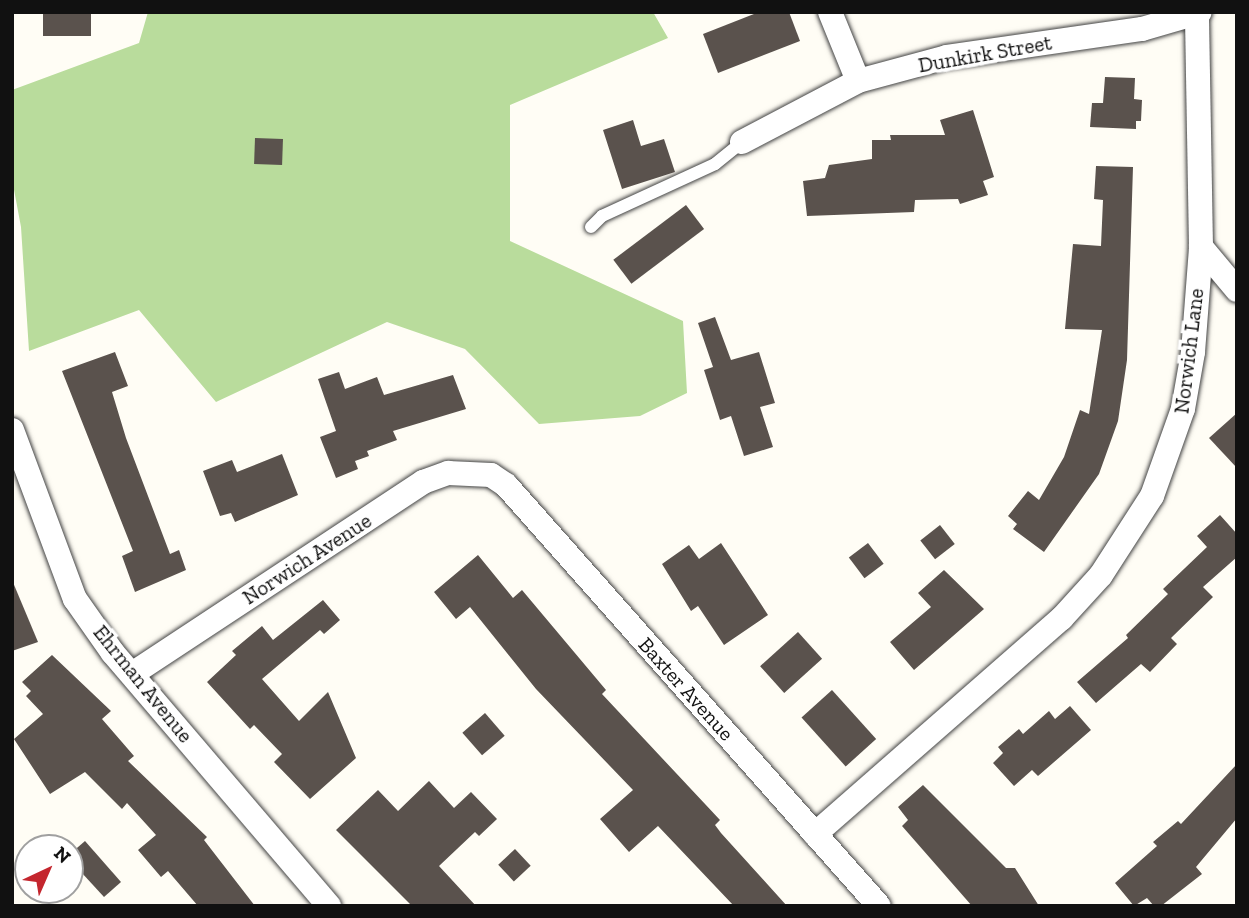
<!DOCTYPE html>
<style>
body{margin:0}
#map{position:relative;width:1249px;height:918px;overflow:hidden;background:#fffdf5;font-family:"Zilla Slab",serif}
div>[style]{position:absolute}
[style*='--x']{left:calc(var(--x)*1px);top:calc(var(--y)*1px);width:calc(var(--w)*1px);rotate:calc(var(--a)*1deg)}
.forest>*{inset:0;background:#b9dc9c}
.building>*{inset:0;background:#5a524d;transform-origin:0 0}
.roads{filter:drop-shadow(0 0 2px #444) drop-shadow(0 0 2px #444)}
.service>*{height:12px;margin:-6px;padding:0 6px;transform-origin:6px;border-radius:6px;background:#fff}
.minor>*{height:24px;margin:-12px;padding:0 12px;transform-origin:12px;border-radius:12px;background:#fff}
span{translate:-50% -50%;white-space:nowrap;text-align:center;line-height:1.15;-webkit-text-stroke:7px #fff;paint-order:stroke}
.street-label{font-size:21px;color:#111}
.frame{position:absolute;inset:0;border:14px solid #111;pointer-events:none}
.north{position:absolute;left:14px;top:834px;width:70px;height:70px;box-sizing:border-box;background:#fff;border:2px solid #a0a0a0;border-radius:50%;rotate:44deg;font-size:19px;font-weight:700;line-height:28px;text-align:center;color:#111}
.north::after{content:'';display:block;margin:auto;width:24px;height:32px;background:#c4262e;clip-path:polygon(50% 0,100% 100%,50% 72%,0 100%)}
</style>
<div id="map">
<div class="forest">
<div style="clip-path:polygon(148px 12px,653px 12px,668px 38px,510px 105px,510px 241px,683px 321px,687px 393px,640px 416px,539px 424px,465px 349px,387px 322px,216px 402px,139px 310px,29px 351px,21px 227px,12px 179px,12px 90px,139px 43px)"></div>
</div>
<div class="building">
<div style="left:43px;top:12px;width:48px;height:24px"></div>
<div style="clip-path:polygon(759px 12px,789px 12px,800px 41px,718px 73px,703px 34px)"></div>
<div style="clip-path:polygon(1105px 77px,1135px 78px,1134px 99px,1142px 100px,1141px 121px,1136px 121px,1136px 129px,1090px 127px,1092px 103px,1103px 103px)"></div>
<div style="clip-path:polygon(973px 110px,994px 177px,983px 181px,988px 195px,960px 204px,958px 199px,915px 200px,914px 212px,807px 216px,803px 181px,825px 178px,829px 165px,872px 159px,872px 140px,891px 140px,890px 135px,945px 135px,940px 120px)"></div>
<div style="clip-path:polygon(633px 120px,641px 146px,664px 139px,675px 172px,622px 189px,603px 130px)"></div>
<div style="left:255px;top:138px;width:28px;height:26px;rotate:2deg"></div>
<div style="clip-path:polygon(1096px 166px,1133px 167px,1127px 360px,1118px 421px,1099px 474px,1044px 552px,1013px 529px,1017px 524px,1008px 516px,1028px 491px,1039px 500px,1064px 457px,1080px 410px,1089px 414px,1102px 330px,1065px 329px,1073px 244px,1101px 246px,1103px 200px,1094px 199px)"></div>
<div style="left:686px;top:205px;width:30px;height:91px;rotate:53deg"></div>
<div style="clip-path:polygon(715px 317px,731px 360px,759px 352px,775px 403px,760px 407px,773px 447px,744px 456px,731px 416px,720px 420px,704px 370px,713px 367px,698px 323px)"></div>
<div style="clip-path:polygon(115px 352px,128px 386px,112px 392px,126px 438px,170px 554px,179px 550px,186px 570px,135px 592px,122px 556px,133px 551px,62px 371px)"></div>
<div style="clip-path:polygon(339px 372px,345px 389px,377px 377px,384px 395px,453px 375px,466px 409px,393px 431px,397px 440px,367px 451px,369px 456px,355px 461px,358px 469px,336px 478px,320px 437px,336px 431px,318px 379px)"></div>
<div style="clip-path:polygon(1237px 413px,1237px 468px,1209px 438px)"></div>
<div style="clip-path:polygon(282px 454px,298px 495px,235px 522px,231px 513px,220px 516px,203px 471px,232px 460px,237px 472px)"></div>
<div style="clip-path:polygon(1220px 515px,1237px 534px,1237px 557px,1203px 587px,1213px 597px,1171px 638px,1177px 644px,1150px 672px,1141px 664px,1096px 703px,1077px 682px,1128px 638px,1126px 635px,1168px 594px,1163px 589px,1207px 547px,1197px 536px)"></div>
<div style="left:940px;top:525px;width:24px;height:25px;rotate:52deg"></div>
<div style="clip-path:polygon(721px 543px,768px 615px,724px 645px,698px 606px,691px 611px,662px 564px,689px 545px,699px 559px)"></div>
<div style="left:868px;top:543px;width:26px;height:24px;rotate:53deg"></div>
<div style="clip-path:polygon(478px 555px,513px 598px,522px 590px,606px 690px,602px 694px,720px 820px,715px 825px,721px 833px,787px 906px,734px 906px,658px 826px,629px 852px,600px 819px,633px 790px,536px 689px,470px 607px,456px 619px,434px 592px)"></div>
<div style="clip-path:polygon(944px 570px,984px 609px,914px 670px,890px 642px,931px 607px,918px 593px)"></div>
<div style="clip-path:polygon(12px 580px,38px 642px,12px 651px)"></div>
<div style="clip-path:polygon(323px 600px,340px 620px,324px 634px,320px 630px,262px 679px,299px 721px,328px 692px,356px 758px,310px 799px,274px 762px,282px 754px,254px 725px,250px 729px,207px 682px,236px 655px,232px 651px,262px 626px,273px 640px)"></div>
<div style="left:798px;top:632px;width:36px;height:51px;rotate:48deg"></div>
<div style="clip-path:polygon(52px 655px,111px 711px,102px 719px,134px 756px,128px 761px,207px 837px,204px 840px,255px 906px,198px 906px,168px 871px,161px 877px,138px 850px,156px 835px,127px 803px,122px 809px,85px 772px,50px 794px,14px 739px,43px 714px,26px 696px,31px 691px,22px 682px)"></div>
<div style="left:832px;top:690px;width:66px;height:41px;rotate:48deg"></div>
<div style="clip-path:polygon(1070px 706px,1091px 730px,1038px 776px,1032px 770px,1014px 786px,993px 763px,1003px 753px,998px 747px,1019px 729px,1023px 734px,1049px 711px,1055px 719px)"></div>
<div style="left:485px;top:713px;width:30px;height:30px;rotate:49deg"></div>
<div style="clip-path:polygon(1237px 764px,1237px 818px,1196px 867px,1202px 874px,1161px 906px,1154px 906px,1147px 898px,1134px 906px,1115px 883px,1157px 846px,1153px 842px,1178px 821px,1181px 824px)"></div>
<div style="clip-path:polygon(429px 781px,454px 808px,471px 792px,497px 819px,479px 836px,475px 832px,439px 866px,476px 906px,412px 906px,336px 830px,378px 790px,398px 811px)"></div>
<div style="clip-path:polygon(923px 785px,1006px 868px,1015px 868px,1039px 906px,972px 906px,902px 826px,908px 820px,898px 807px)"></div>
<div style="clip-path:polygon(85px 841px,121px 882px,104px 897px,70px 860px,70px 854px)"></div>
<div style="left:515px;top:849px;width:23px;height:23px;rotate:47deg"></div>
</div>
<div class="roads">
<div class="service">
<div style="--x:591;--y:227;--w:16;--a:-45"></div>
<div style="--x:602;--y:216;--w:124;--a:-24.7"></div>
<div style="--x:715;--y:164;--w:35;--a:-39"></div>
</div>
<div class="minor">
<div style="--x:830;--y:12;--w:74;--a:67.9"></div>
<div style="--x:742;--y:142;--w:131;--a:-27.7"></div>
<div style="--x:858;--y:81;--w:92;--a:-15.1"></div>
<div style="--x:947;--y:57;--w:197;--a:-8.2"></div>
<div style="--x:1142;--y:29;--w:60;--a:-16.3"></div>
<div style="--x:1201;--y:247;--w:56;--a:50.1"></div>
<div style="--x:12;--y:430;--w:180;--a:69.6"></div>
<div style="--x:75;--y:599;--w:66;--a:54.9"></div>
<div style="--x:113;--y:653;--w:333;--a:49.5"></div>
<div style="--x:132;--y:674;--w:349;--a:-33.4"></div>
<div style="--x:423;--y:482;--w:27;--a:-20"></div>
<div style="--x:448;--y:473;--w:43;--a:2.7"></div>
<div style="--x:491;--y:475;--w:18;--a:34"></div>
<div style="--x:506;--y:485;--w:562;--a:48.46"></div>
<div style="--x:815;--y:834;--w:327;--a:-41.2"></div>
<div style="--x:1061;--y:619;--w:59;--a:-47.7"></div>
<div style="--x:1101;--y:575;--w:94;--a:-57.2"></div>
<div style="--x:1152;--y:496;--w:92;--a:-70.4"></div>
<div style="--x:1183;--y:409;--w:58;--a:-80"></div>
<div style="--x:1193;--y:352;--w:105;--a:-85.6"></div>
<div style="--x:1201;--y:247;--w:233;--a:-91"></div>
</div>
</div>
<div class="street-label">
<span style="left:985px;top:54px;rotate:-10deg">Dunkirk Street</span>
<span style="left:1189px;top:351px;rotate:-83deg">Norwich Lane</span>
<span style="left:307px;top:559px;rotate:-33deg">Norwich Avenue</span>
<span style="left:143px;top:684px;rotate:51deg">Ehrman Avenue</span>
<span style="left:686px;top:689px;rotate:48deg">Baxter Avenue</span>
</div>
<div class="frame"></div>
<div class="north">N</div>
</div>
